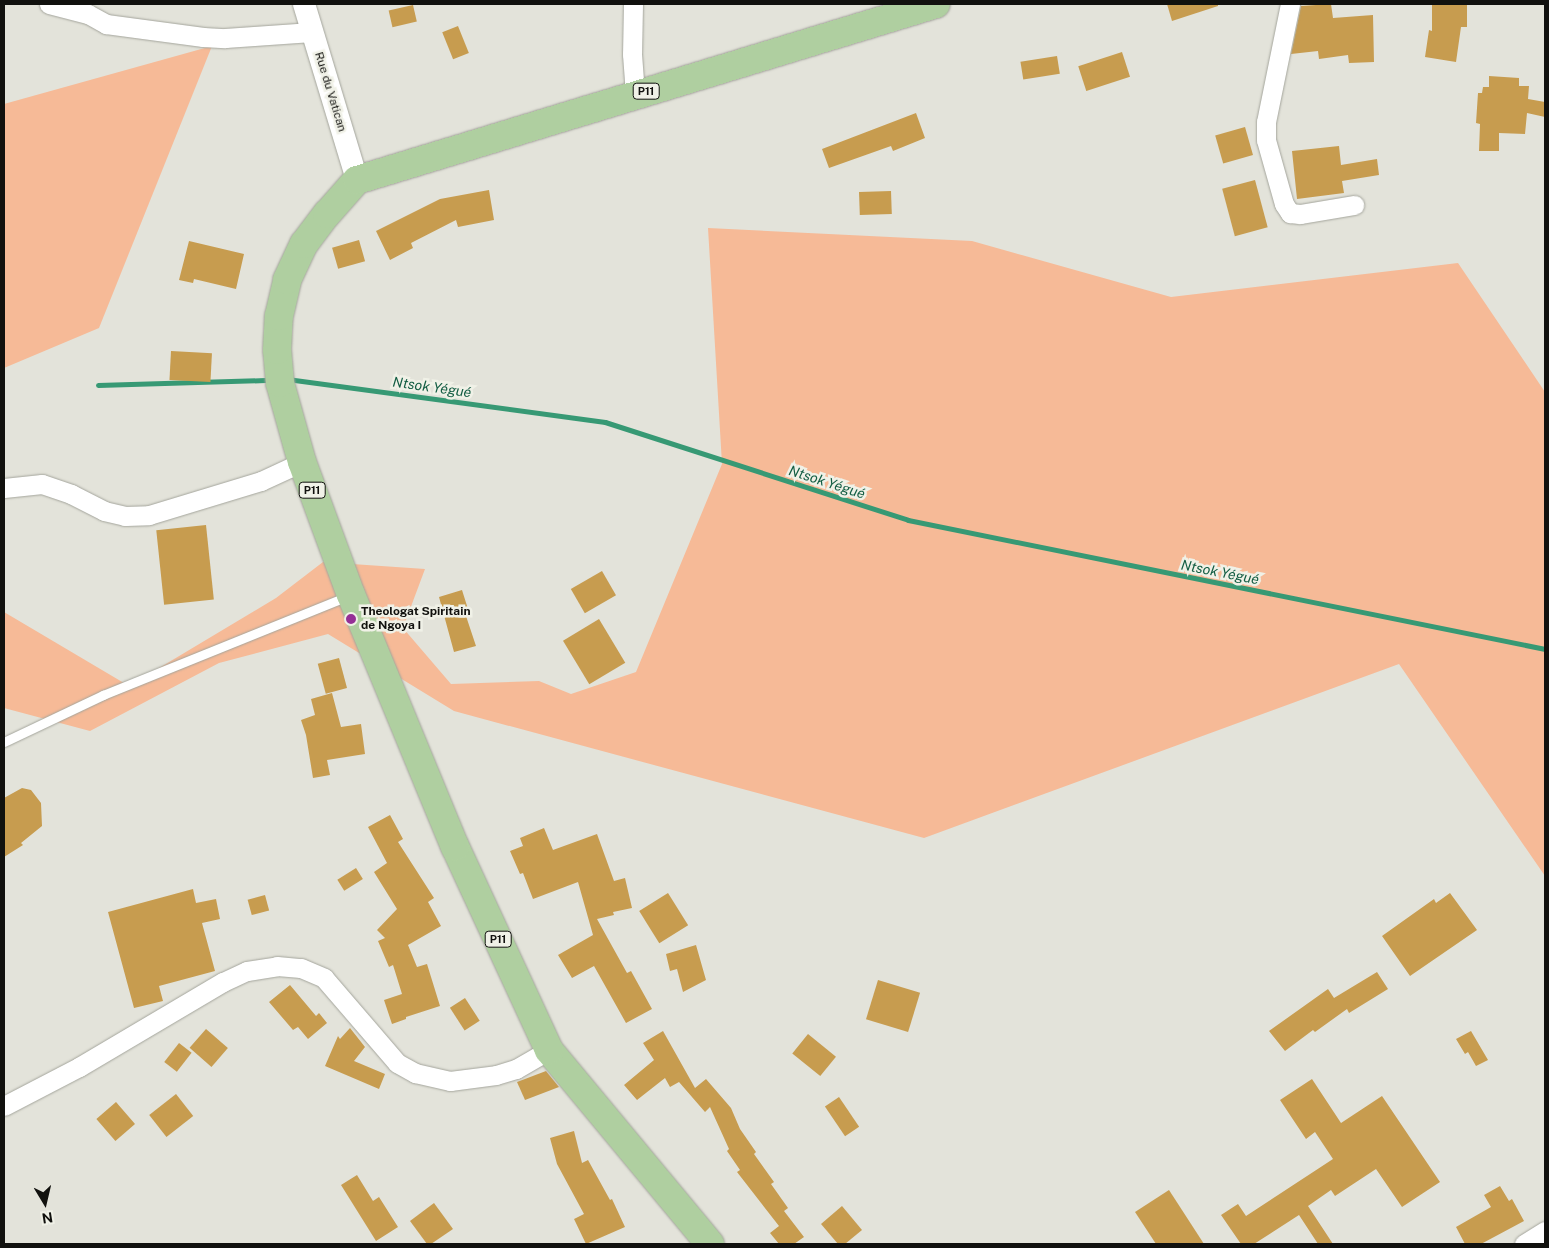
<!DOCTYPE html>
<meta charset="utf-8">
<style>
body{margin:0}
#map{position:relative;width:1549px;height:1248px;overflow:hidden;background:#e3e3da;font-family:"Public Sans",sans-serif}
div>[style]{position:absolute}
[style*='--x']{left:calc(var(--x)*1px);top:calc(var(--y)*1px);width:calc(var(--w)*1px);rotate:calc(var(--a)*1deg)}
.green>*{inset:0;background:#f6ba97}
.stream>*{height:5px;margin:-2.5px;padding:0 2.5px;transform-origin:2.5px;border-radius:2.5px;background:#379974}
.building>*{inset:0;background:#c79c4f;transform-origin:0 0}
.roads{filter:drop-shadow(0 0 1px #a4a59c) drop-shadow(0 0 1px #a4a59c)}
.service>*{height:9px;margin:-4.5px;padding:0 4.5px;transform-origin:4.5px;border-radius:4.5px;background:#fff}
.minor>*{height:19px;margin:-9.5px;padding:0 9.5px;transform-origin:9.5px;border-radius:9.5px;background:#fff}
.tertiary>*{height:22px;margin:-11px;padding:0 11px;transform-origin:11px;border-radius:11px;background:#fff}
.primary>*{height:28px;margin:-14px;padding:0 14px;transform-origin:14px;border-radius:14px;background:#afcfa0}
.dots>*{width:14px;height:14px;translate:-50% -50%;box-sizing:border-box;border:2px solid #f0f1e7;border-radius:50%}
span{translate:-50% -50%;white-space:nowrap;text-align:center;line-height:1.15;-webkit-text-stroke:5px #f0f1e7;paint-order:stroke}
.shield-label span{padding:1px 4px;background:#f0f1e7;border:1px solid;border-radius:4px;-webkit-text-stroke-width:0}
.shield-label{font-size:11px;color:#11110e;font-weight:700}
.street-label{font-size:12px;color:#11110e}
.poi-label{font-size:12px;color:#11110e;font-weight:700}
.left{translate:0 -50%;text-align:left}
.water-label{font-size:14px;color:#135d43;font-style:italic}
.frame{position:absolute;inset:0;border:5px solid #11110e;pointer-events:none}
.north{position:absolute;left:20px;top:1178px;width:50px;height:50px;-webkit-text-stroke:4px #f0f1e7;paint-order:stroke;rotate:171deg;font-size:14px;font-weight:700;line-height:20px;text-align:center;color:#11110e}
.north::after{content:'';display:block;margin:auto;width:18px;height:22px;background:#11110e;clip-path:polygon(50% 0,100% 100%,50% 72%,0 100%)}
</style>
<div id="map">
<div class="green">
<div style="clip-path:polygon(212px 46px,99px 328px,4px 368px,4px 104px)"></div>
<div style="clip-path:polygon(708px 228px,972px 241px,1171px 297px,1458px 263px,1545px 392px,1545px 876px,1399px 664px,924px 838px,454px 711px,328px 634px,219px 663px,90px 731px,4px 708px,4px 612px,129px 686px,276px 598px,323px 562px,425px 569px,403px 628px,451px 684px,539px 681px,571px 694px,636px 672px,722px 464px)"></div>
</div>
<div class="stream">
<div style="--x:287;--y:379;--w:321;--a:7.7"></div>
<div style="--x:605;--y:422;--w:318;--a:17.9"></div>
<div style="--x:908;--y:520;--w:650;--a:11.45"></div>
<div style="--x:98;--y:385;--w:173;--a:-1.7"></div>
</div>
<div class="building">
<div style="clip-path:polygon(1167px 4px,1218px 4px,1218px 6px,1172px 21px)"></div>
<div style="clip-path:polygon(1331px 4px,1333px 18px,1373px 15px,1374px 62px,1349px 63px,1348px 55px,1319px 59px,1318px 51px,1291px 54px,1301px 6px)"></div>
<div style="clip-path:polygon(1432px 4px,1467px 4px,1467px 27px,1461px 27px,1456px 62px,1425px 57px,1429px 30px,1432px 31px)"></div>
<div style="left:413px;top:5px;width:17px;height:25px;rotate:77deg"></div>
<div style="left:458px;top:26px;width:29px;height:17px;rotate:68deg"></div>
<div style="left:1122px;top:52px;width:26px;height:46px;rotate:72deg"></div>
<div style="left:1057px;top:56px;width:18px;height:37px;rotate:81deg"></div>
<div style="clip-path:polygon(1489px 76px,1519px 78px,1519px 86px,1529px 86px,1528px 99px,1545px 102px,1545px 117px,1527px 113px,1525px 134px,1499px 133px,1499px 151px,1479px 151px,1480px 124px,1476px 123px,1478px 93px,1482px 93px,1483px 87px,1489px 87px)"></div>
<div style="clip-path:polygon(916px 113px,925px 138px,893px 151px,891px 146px,829px 168px,822px 149px)"></div>
<div style="left:1245px;top:127px;width:29px;height:31px;rotate:74deg"></div>
<div style="clip-path:polygon(1339px 146px,1341px 165px,1377px 159px,1379px 175px,1342px 181px,1344px 193px,1297px 199px,1292px 151px)"></div>
<div style="left:1255px;top:180px;width:49px;height:34px;rotate:75deg"></div>
<div style="clip-path:polygon(489px 190px,494px 220px,458px 227px,456px 220px,411px 243px,413px 248px,390px 260px,376px 231px,440px 199px)"></div>
<div style="left:891px;top:191px;width:23px;height:32px;rotate:88deg"></div>
<div style="left:359px;top:240px;width:22px;height:28px;rotate:74deg"></div>
<div style="clip-path:polygon(189px 241px,244px 254px,236px 289px,194px 279px,193px 283px,179px 280px)"></div>
<div style="left:171px;top:351px;width:41px;height:29px;rotate:3deg"></div>
<div style="left:206px;top:525px;width:75px;height:50px;rotate:84deg"></div>
<div style="left:602px;top:571px;width:28px;height:36px;rotate:60deg"></div>
<div style="clip-path:polygon(462px 590px,468px 609px,464px 610px,476px 646px,454px 652px,439px 597px)"></div>
<div style="left:599px;top:619px;width:51px;height:42px;rotate:59deg"></div>
<div style="left:339px;top:658px;width:31px;height:22px;rotate:75deg"></div>
<div style="clip-path:polygon(332px 693px,341px 727px,361px 724px,365px 754px,327px 760px,330px 775px,313px 778px,306px 735px,301px 720px,315px 715px,311px 699px)"></div>
<div style="clip-path:polygon(22px 788px,31px 790px,41px 803px,42px 826px,21px 843px,23px 845px,4px 857px,4px 798px)"></div>
<div style="clip-path:polygon(390px 815px,403px 839px,398px 842px,434px 898px,428px 902px,441px 926px,408px 945px,417px 967px,427px 964px,440px 1006px,406px 1017px,406px 1019px,392px 1024px,384px 1000px,402px 994px,393px 965px,389px 967px,378px 941px,385px 938px,377px 930px,397px 909px,374px 872px,387px 863px,368px 827px)"></div>
<div style="clip-path:polygon(544px 828px,553px 850px,597px 834px,614px 881px,625px 878px,632px 908px,613px 912px,614px 915px,597px 919px,627px 973px,631px 971px,652px 1009px,626px 1023px,594px 966px,572px 978px,558px 955px,593px 935px,578px 882px,533px 899px,523px 873px,520px 874px,510px 851px,523px 846px,520px 838px)"></div>
<div style="left:356px;top:868px;width:13px;height:22px;rotate:58deg"></div>
<div style="clip-path:polygon(193px 889px,196px 903px,216px 899px,220px 919px,202px 923px,215px 971px,159px 986px,163px 1001px,134px 1008px,108px 912px)"></div>
<div style="left:668px;top:893px;width:38px;height:34px;rotate:58deg"></div>
<div style="clip-path:polygon(1450px 893px,1477px 930px,1410px 976px,1382px 936px,1434px 899px,1436px 903px)"></div>
<div style="left:265px;top:895px;width:16px;height:18px;rotate:75deg"></div>
<div style="clip-path:polygon(696px 945px,706px 980px,683px 992px,677px 969px,670px 971px,666px 954px)"></div>
<div style="clip-path:polygon(1377px 972px,1388px 989px,1349px 1013px,1347px 1009px,1315px 1032px,1313px 1030px,1285px 1051px,1269px 1031px,1328px 989px,1334px 998px)"></div>
<div style="left:878px;top:980px;width:44px;height:41px;rotate:17deg"></div>
<div style="clip-path:polygon(290px 985px,316px 1016px,319px 1013px,327px 1023px,308px 1039px,298px 1027px,293px 1030px,269px 1002px)"></div>
<div style="left:465px;top:998px;width:27px;height:18px;rotate:57deg"></div>
<div style="clip-path:polygon(350px 1028px,365px 1047px,354px 1061px,385px 1074px,379px 1089px,325px 1066px,338px 1036px,340px 1039px)"></div>
<div style="left:206px;top:1029px;width:29px;height:25px;rotate:41deg"></div>
<div style="clip-path:polygon(663px 1031px,695px 1088px,706px 1079px,731px 1108px,740px 1129px,756px 1152px,754px 1154px,774px 1182px,771px 1184px,788px 1208px,784px 1211px,804px 1237px,794px 1244px,779px 1244px,770px 1233px,779px 1226px,737px 1172px,740px 1170px,727px 1151px,729px 1149px,710px 1107px,705px 1112px,679px 1082px,670px 1087px,665px 1078px,637px 1100px,624px 1085px,654px 1060px,643px 1043px)"></div>
<div style="clip-path:polygon(1471px 1031px,1488px 1060px,1476px 1066px,1468px 1052px,1465px 1054px,1456px 1039px)"></div>
<div style="left:808px;top:1034px;width:36px;height:25px;rotate:39deg"></div>
<div style="left:179px;top:1043px;width:16px;height:24px;rotate:38deg"></div>
<div style="clip-path:polygon(546px 1071px,559px 1087px,525px 1100px,517px 1082px)"></div>
<div style="clip-path:polygon(1312px 1079px,1341px 1123px,1382px 1096px,1440px 1182px,1402px 1207px,1376px 1169px,1335px 1196px,1331px 1190px,1308px 1206px,1333px 1244px,1318px 1244px,1299px 1215px,1254px 1244px,1241px 1244px,1221px 1215px,1238px 1204px,1246px 1216px,1333px 1159px,1315px 1132px,1306px 1139px,1280px 1100px)"></div>
<div style="left:176px;top:1094px;width:28px;height:34px;rotate:52deg"></div>
<div style="left:839px;top:1097px;width:36px;height:17px;rotate:56deg"></div>
<div style="left:116px;top:1102px;width:29px;height:26px;rotate:49deg"></div>
<div style="clip-path:polygon(574px 1131px,582px 1163px,588px 1160px,610px 1200px,612px 1199px,625px 1227px,586px 1244px,574px 1219px,584px 1214px,557px 1164px,550px 1138px)"></div>
<div style="clip-path:polygon(357px 1175px,373px 1201px,379px 1197px,398px 1227px,376px 1241px,341px 1185px)"></div>
<div style="clip-path:polygon(1500px 1186px,1509px 1201px,1512px 1199px,1524px 1221px,1481px 1244px,1465px 1244px,1456px 1227px,1491px 1207px,1484px 1195px)"></div>
<div style="clip-path:polygon(1169px 1190px,1204px 1244px,1156px 1244px,1135px 1212px)"></div>
<div style="clip-path:polygon(434px 1203px,453px 1229px,431px 1244px,427px 1244px,410px 1221px)"></div>
<div style="clip-path:polygon(842px 1206px,862px 1230px,845px 1244px,838px 1244px,821px 1224px)"></div>
</div>
<div class="roads">
<div class="service">
<div style="--x:4;--y:742;--w:110;--a:-25.4"></div>
<div style="--x:103;--y:695;--w:264;--a:-22"></div>
</div>
<div class="minor">
<div style="--x:49;--y:4;--w:40;--a:14.4"></div>
<div style="--x:88;--y:14;--w:21;--a:29"></div>
<div style="--x:106;--y:24;--w:98;--a:7.6"></div>
<div style="--x:203;--y:37;--w:22;--a:3"></div>
<div style="--x:225;--y:38;--w:87;--a:-3.9"></div>
<div style="--x:633;--y:4;--w:50;--a:91.1"></div>
<div style="--x:632;--y:54;--w:40;--a:85.7"></div>
<div style="--x:1290;--y:4;--w:120;--a:101.5"></div>
<div style="--x:1266;--y:122;--w:18;--a:90"></div>
<div style="--x:1266;--y:140;--w:66;--a:74.3"></div>
<div style="--x:1284;--y:204;--w:11;--a:56"></div>
<div style="--x:1290;--y:213;--w:10;--a:6"></div>
<div style="--x:1300;--y:214;--w:55;--a:-9.5"></div>
<div style="--x:4;--y:488;--w:38;--a:-6"></div>
<div style="--x:42;--y:484;--w:31;--a:19"></div>
<div style="--x:71;--y:494;--w:37;--a:27"></div>
<div style="--x:104;--y:511;--w:22;--a:13"></div>
<div style="--x:125;--y:516;--w:24;--a:-2"></div>
<div style="--x:149;--y:515;--w:117;--a:-16.9"></div>
<div style="--x:261;--y:481;--w:45;--a:-24.9"></div>
<div style="--x:4;--y:1106;--w:85;--a:-27.5"></div>
<div style="--x:79;--y:1067;--w:167;--a:-30.6"></div>
<div style="--x:223;--y:982;--w:26;--a:-25"></div>
<div style="--x:247;--y:971;--w:30;--a:-9"></div>
<div style="--x:277;--y:966;--w:24;--a:5"></div>
<div style="--x:301;--y:968;--w:25;--a:23"></div>
<div style="--x:324;--y:978;--w:112;--a:49.3"></div>
<div style="--x:397;--y:1063;--w:21;--a:29"></div>
<div style="--x:415;--y:1073;--w:36;--a:13"></div>
<div style="--x:450;--y:1081;--w:46;--a:-7.4"></div>
<div style="--x:496;--y:1075;--w:21;--a:-17"></div>
<div style="--x:516;--y:1069;--w:38;--a:-30"></div>
<div style="--x:1524;--y:1244;--w:25;--a:-32"></div>
</div>
<div class="tertiary">
<div style="--x:304;--y:4;--w:184;--a:73.2"></div>
</div>
<div class="primary">
<div style="--x:710;--y:1244;--w:252;--a:-129.7"></div>
<div style="--x:549;--y:1050;--w:224;--a:-114.8"></div>
<div style="--x:455;--y:847;--w:273;--a:-112.4"></div>
<div style="--x:351;--y:595;--w:142;--a:-110.2"></div>
<div style="--x:302;--y:462;--w:82;--a:-105.6"></div>
<div style="--x:280;--y:383;--w:33;--a:-95"></div>
<div style="--x:277;--y:350;--w:34;--a:-87"></div>
<div style="--x:279;--y:316;--w:37;--a:-77"></div>
<div style="--x:287;--y:280;--w:40;--a:-65"></div>
<div style="--x:304;--y:244;--w:38;--a:-53"></div>
<div style="--x:327;--y:214;--w:45;--a:-48.6"></div>
<div style="--x:357;--y:180;--w:605;--a:-16.91"></div>
</div>
</div>
<div class="dots">
<div style="left:351px;top:619px;background:#953096"></div>
</div>
<div class="shield-label">
<span style="left:646px;top:91px">P11</span>
<span style="left:312px;top:490px">P11</span>
<span style="left:498px;top:939px">P11</span>
</div>
<div class="street-label">
<span style="left:330px;top:92px;rotate:73deg">Rue du Vatican</span>
</div>
<div class="poi-label">
<span class="left" style="left:361px;top:619px">Theologat Spiritain<br>de Ngoya I</span>
</div>
<div class="water-label">
<span style="left:432px;top:387px;rotate:8deg">Ntsok Yégué</span>
<span style="left:827px;top:482px;rotate:18deg">Ntsok Yégué</span>
<span style="left:1220px;top:572px;rotate:11deg">Ntsok Yégué</span>
</div>
<div class="frame"></div>
<div class="north">N</div>
</div>
